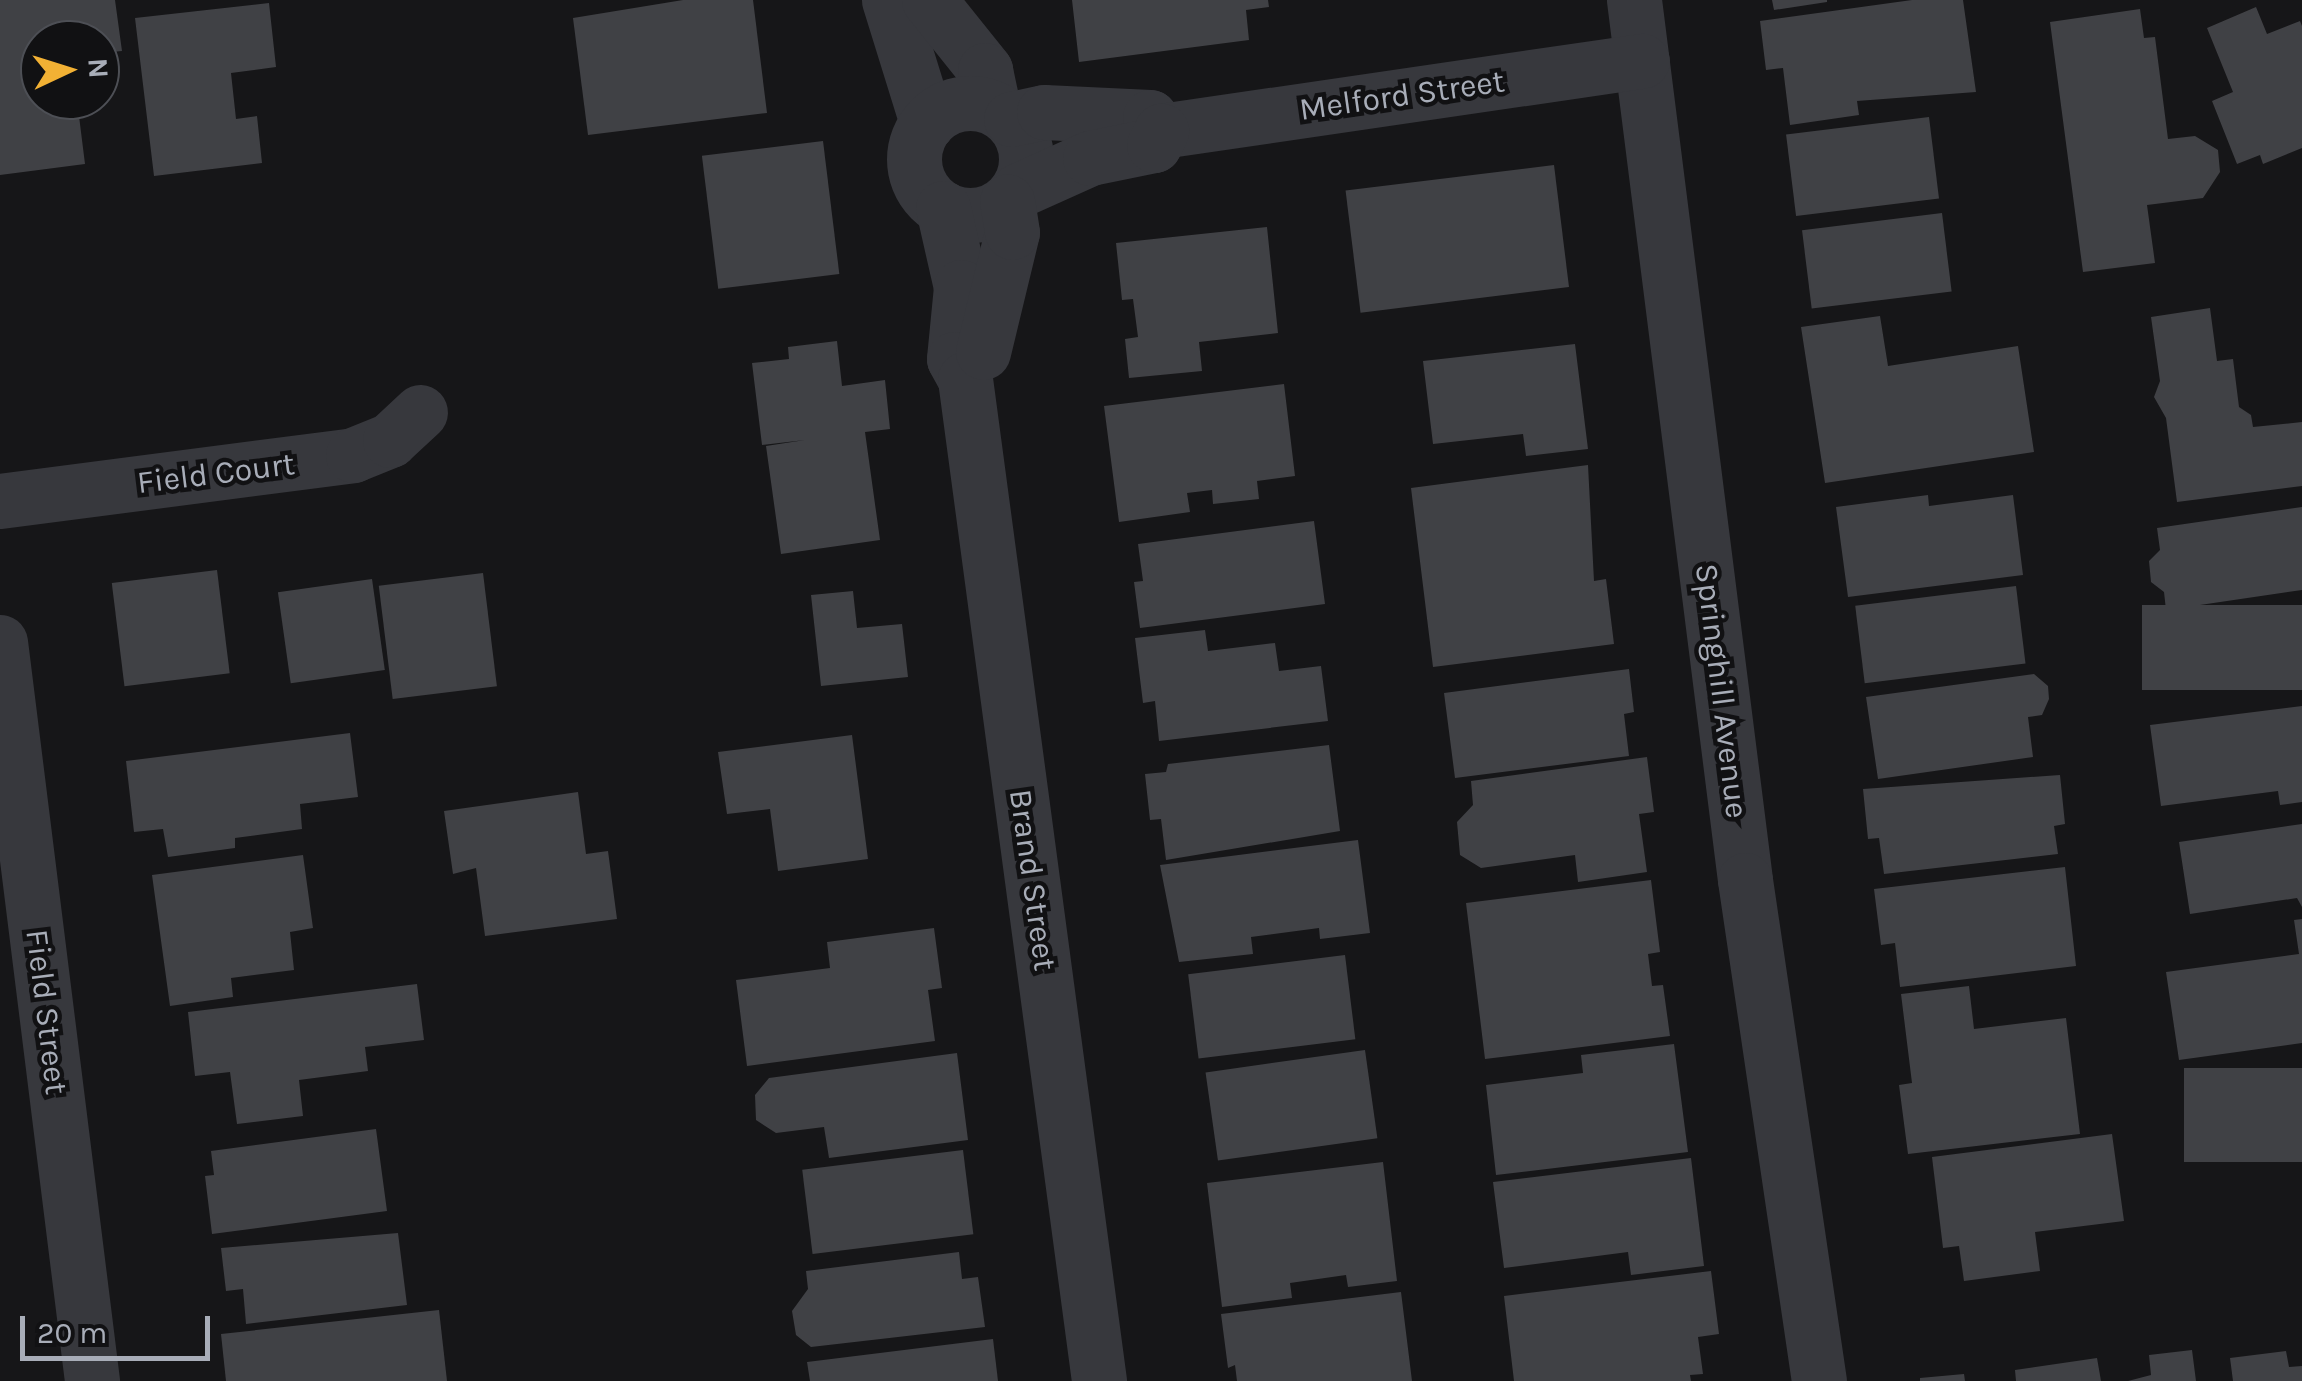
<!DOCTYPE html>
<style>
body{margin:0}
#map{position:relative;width:2302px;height:1381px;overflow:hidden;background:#161618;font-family:Karla,sans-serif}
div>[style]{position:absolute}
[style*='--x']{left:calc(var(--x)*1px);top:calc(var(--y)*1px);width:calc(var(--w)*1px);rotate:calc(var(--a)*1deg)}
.building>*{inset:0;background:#404145;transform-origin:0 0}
.street>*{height:55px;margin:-27.5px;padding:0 27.5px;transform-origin:27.5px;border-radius:27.5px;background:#37383d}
.street>.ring{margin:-27.5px;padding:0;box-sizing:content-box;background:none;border:55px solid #37383d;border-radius:50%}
span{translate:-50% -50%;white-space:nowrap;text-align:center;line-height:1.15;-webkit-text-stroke:9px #111113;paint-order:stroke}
.street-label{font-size:32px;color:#a8adb8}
.north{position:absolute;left:20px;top:20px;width:100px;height:100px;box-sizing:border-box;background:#111113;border:2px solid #4d4f55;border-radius:50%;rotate:86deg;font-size:28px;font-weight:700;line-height:40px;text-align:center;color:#a8adb8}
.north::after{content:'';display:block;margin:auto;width:35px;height:45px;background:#f2b134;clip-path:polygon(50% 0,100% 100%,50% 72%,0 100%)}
.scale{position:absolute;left:20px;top:1316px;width:190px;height:45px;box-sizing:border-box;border:5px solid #a8adb8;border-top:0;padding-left:12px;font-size:30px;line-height:35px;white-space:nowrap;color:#a8adb8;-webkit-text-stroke:8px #111113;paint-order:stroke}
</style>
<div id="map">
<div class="building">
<div style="clip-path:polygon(0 0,115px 0,122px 51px,100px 53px,100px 40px,40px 40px,40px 100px,77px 100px,85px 164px,0 175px)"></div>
<div style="clip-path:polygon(683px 0,753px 0,767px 113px,588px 135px,573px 18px)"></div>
<div style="clip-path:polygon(1072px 0,1268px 0,1269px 7px,1246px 10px,1249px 40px,1079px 62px)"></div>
<div style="clip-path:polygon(1772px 0,1827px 0,1827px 2px,1774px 10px)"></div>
<div style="clip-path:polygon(1912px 0,1963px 0,1976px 92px,1857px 101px,1859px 115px,1790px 125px,1783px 68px,1766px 70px,1760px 21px)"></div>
<div style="clip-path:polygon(269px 3px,276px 67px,231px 73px,236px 119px,257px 116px,262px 163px,154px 176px,135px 18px)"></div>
<div style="clip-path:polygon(2256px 7px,2267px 34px,2300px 21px,2302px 26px,2302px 148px,2263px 164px,2260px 155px,2237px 164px,2212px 101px,2233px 92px,2207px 28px)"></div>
<div style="clip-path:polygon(2140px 9px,2144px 38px,2155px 37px,2168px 139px,2195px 136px,2218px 150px,2220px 172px,2203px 198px,2147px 205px,2155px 263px,2083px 272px,2050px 22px)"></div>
<div style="left:1929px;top:117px;width:82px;height:144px;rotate:83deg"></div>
<div style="left:823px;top:141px;width:134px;height:122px;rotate:83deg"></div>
<div style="left:1554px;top:165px;width:123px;height:210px;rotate:83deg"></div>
<div style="left:1942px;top:213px;width:79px;height:141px;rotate:83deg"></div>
<div style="clip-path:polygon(1267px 227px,1278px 333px,1199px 342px,1202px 371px,1129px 378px,1125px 339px,1138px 337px,1133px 299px,1122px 300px,1116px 243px)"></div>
<div style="clip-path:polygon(2210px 308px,2217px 361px,2233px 359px,2239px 407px,2251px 415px,2253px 427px,2302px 422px,2302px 486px,2177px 502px,2166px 418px,2154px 397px,2160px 381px,2151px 317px)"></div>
<div style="clip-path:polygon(1880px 316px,1888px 366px,2018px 346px,2034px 452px,1825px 483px,1801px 327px)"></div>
<div style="clip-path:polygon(837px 341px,842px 386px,885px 380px,890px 429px,865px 432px,880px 540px,781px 554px,766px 446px,805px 440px,762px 445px,752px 363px,789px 359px,788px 347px)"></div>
<div style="clip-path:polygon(1575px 344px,1588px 449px,1526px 456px,1523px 434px,1433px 444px,1423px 361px)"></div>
<div style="clip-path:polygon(1284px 384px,1295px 476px,1257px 481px,1259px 499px,1213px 504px,1212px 490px,1187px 493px,1190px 512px,1119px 522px,1104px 406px)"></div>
<div style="clip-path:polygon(1588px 465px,1594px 581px,1606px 579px,1614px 644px,1433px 667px,1411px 488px)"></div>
<div style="clip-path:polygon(1928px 495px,1929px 506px,2013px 495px,2023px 575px,1848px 597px,1836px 507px)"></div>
<div style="clip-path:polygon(2302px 507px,2302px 590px,2166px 610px,2164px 592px,2151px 582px,2149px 561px,2160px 550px,2157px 528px)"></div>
<div style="clip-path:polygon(1314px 521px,1325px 604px,1140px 628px,1134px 582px,1143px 581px,1138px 544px)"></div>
<div style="left:217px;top:570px;width:104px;height:106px;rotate:83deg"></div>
<div style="left:483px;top:573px;width:114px;height:105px;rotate:83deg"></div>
<div style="left:372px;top:579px;width:92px;height:95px;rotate:82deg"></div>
<div style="left:2016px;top:586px;width:78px;height:162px;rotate:83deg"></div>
<div style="clip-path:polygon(853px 591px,857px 628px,902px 624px,908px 677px,821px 686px,811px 595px)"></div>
<div style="left:2302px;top:605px;width:85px;height:160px;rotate:90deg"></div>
<div style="clip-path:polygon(1205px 630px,1208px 651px,1275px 643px,1279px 671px,1321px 666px,1328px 721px,1159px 741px,1155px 701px,1143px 703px,1135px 638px)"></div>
<div style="clip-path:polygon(1629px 669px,1634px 712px,1624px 714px,1629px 756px,1455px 778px,1444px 693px)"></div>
<div style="clip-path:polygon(2034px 674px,2048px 686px,2049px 699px,2042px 715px,2028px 717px,2033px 757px,1878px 779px,1866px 697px)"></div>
<div style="clip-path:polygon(2302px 706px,2302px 802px,2280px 805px,2278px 791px,2161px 806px,2150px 725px)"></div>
<div style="clip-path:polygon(350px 733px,358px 797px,300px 804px,302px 829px,235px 838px,235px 848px,168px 857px,163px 829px,134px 832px,126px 761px)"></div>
<div style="clip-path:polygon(852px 735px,868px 859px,778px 871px,770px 809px,727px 814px,718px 752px)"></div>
<div style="clip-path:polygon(1329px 745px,1340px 831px,1166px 860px,1161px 819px,1150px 820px,1145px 774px,1166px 772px,1168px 764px)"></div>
<div style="clip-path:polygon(1647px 757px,1654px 812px,1639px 814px,1647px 872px,1578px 882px,1575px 855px,1481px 868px,1460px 855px,1457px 822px,1473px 805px,1471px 781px)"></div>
<div style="clip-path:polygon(2060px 775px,2065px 824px,2054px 826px,2058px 854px,1884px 874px,1879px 838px,1868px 839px,1863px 789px)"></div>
<div style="clip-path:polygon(578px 792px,586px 854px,608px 851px,617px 919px,485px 936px,476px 868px,453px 874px,444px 811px)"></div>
<div style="clip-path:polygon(2302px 824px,2302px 907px,2297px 898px,2190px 914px,2179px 842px)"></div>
<div style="clip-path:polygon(1358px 840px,1370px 933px,1320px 939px,1319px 928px,1251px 937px,1253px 954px,1179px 962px,1160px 865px)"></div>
<div style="clip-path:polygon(303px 855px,313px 928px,290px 932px,294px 970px,231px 978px,233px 997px,170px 1006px,152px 875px)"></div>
<div style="clip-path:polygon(2065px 867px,2076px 966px,1900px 987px,1895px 943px,1881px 945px,1874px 889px)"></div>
<div style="clip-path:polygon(1651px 880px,1660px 952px,1648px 954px,1652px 986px,1663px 985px,1670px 1036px,1485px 1059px,1466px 903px)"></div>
<div style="clip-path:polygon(2302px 919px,2302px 1043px,2179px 1060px,2166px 972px,2299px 954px,2294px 920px)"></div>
<div style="clip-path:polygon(934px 928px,942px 988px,928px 990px,935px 1041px,747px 1066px,736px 980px,830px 968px,827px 942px)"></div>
<div style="left:1345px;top:955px;width:85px;height:158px;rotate:83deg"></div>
<div style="clip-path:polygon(417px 984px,424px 1040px,365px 1047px,368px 1071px,299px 1080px,303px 1116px,237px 1124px,230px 1072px,195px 1076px,188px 1012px)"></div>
<div style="clip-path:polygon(1969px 986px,1974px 1029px,2066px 1018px,2080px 1134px,1908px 1154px,1899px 1085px,1912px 1083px,1901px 994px)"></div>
<div style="clip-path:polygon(1674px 1044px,1688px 1152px,1496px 1175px,1486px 1085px,1583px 1073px,1581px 1055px)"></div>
<div style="left:1365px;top:1050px;width:89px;height:161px;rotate:82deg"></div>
<div style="clip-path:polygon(957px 1053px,968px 1140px,829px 1158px,824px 1127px,776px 1133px,756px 1120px,755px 1095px,769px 1078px)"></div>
<div style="left:2302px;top:1068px;width:94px;height:118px;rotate:90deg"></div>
<div style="clip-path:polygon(376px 1129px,387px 1211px,212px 1234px,205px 1176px,214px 1175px,211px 1151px)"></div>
<div style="clip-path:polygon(2112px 1134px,2124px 1221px,2035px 1232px,2040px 1271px,1964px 1281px,1959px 1246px,1943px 1248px,1932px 1157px)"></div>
<div style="left:963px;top:1150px;width:85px;height:162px;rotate:83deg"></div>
<div style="clip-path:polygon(1691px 1158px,1704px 1266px,1631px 1275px,1628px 1252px,1504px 1268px,1493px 1182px)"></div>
<div style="clip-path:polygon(1383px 1162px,1397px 1281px,1348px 1287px,1346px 1275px,1290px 1283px,1292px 1298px,1222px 1307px,1207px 1183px)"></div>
<div style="clip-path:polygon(398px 1233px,407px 1305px,246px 1324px,243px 1289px,226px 1291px,221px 1248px)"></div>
<div style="clip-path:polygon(959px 1252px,962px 1279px,978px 1277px,985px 1327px,811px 1347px,796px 1335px,792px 1311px,808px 1289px,806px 1271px)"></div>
<div style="clip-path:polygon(1711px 1271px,1719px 1334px,1698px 1337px,1703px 1374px,1690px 1375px,1691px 1381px,1514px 1381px,1504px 1296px)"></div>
<div style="clip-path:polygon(1401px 1292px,1412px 1381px,1237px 1381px,1235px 1365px,1228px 1368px,1221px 1314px)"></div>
<div style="clip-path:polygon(439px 1310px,447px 1381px,226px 1381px,221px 1334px)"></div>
<div style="clip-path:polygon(993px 1339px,998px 1381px,810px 1381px,807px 1362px)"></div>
<div style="clip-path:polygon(2192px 1350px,2196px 1381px,2128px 1381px,2151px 1375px,2149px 1355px)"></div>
<div style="clip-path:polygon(2286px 1351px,2289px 1367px,2302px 1366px,2302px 1381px,2233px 1381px,2230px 1358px)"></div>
<div style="clip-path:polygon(2097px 1358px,2101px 1381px,2016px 1381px,2015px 1370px)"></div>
<div style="clip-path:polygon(1964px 1374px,1965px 1381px,1920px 1381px,1920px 1378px)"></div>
</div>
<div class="street">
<div style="--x:889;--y:0;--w:129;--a:72.8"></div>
<div style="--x:929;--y:0;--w:90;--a:51.3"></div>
<div style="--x:985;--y:70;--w:38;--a:78"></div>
<div style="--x:1634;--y:0;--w:887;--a:82.81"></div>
<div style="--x:1745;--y:880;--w:506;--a:81.6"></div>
<div class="ring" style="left:914px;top:103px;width:57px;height:57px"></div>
<div style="--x:1011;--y:119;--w:34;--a:-12"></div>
<div style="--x:1044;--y:112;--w:106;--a:2.7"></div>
<div style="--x:1150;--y:117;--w:18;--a:52"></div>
<div style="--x:1161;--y:131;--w:486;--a:-8.3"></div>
<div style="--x:1017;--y:191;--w:80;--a:-24.3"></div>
<div style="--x:1090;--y:158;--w:65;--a:-11.5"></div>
<div style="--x:1154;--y:145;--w:16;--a:-63"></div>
<div style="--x:943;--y:208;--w:81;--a:77.2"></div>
<div style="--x:961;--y:287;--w:72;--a:95.6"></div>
<div style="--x:954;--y:359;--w:23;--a:61"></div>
<div style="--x:965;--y:379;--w:1011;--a:82.38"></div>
<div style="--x:983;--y:352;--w:123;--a:-76.4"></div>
<div style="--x:1012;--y:232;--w:31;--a:-99"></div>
<div style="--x:0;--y:501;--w:356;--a:-7.4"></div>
<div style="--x:353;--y:455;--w:40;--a:-22"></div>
<div style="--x:390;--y:440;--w:41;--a:-43"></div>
<div style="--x:0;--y:642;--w:745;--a:82.9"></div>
</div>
<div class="street-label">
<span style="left:1402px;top:96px;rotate:-8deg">Melford Street</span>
<span style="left:216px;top:474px;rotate:-7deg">Field Court</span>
<span style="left:1721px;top:691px;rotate:83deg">Springhill Avenue</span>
<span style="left:1032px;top:880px;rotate:82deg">Brand Street</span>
<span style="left:46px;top:1012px;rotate:83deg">Field Street</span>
</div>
<div class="north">N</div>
<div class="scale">20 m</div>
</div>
